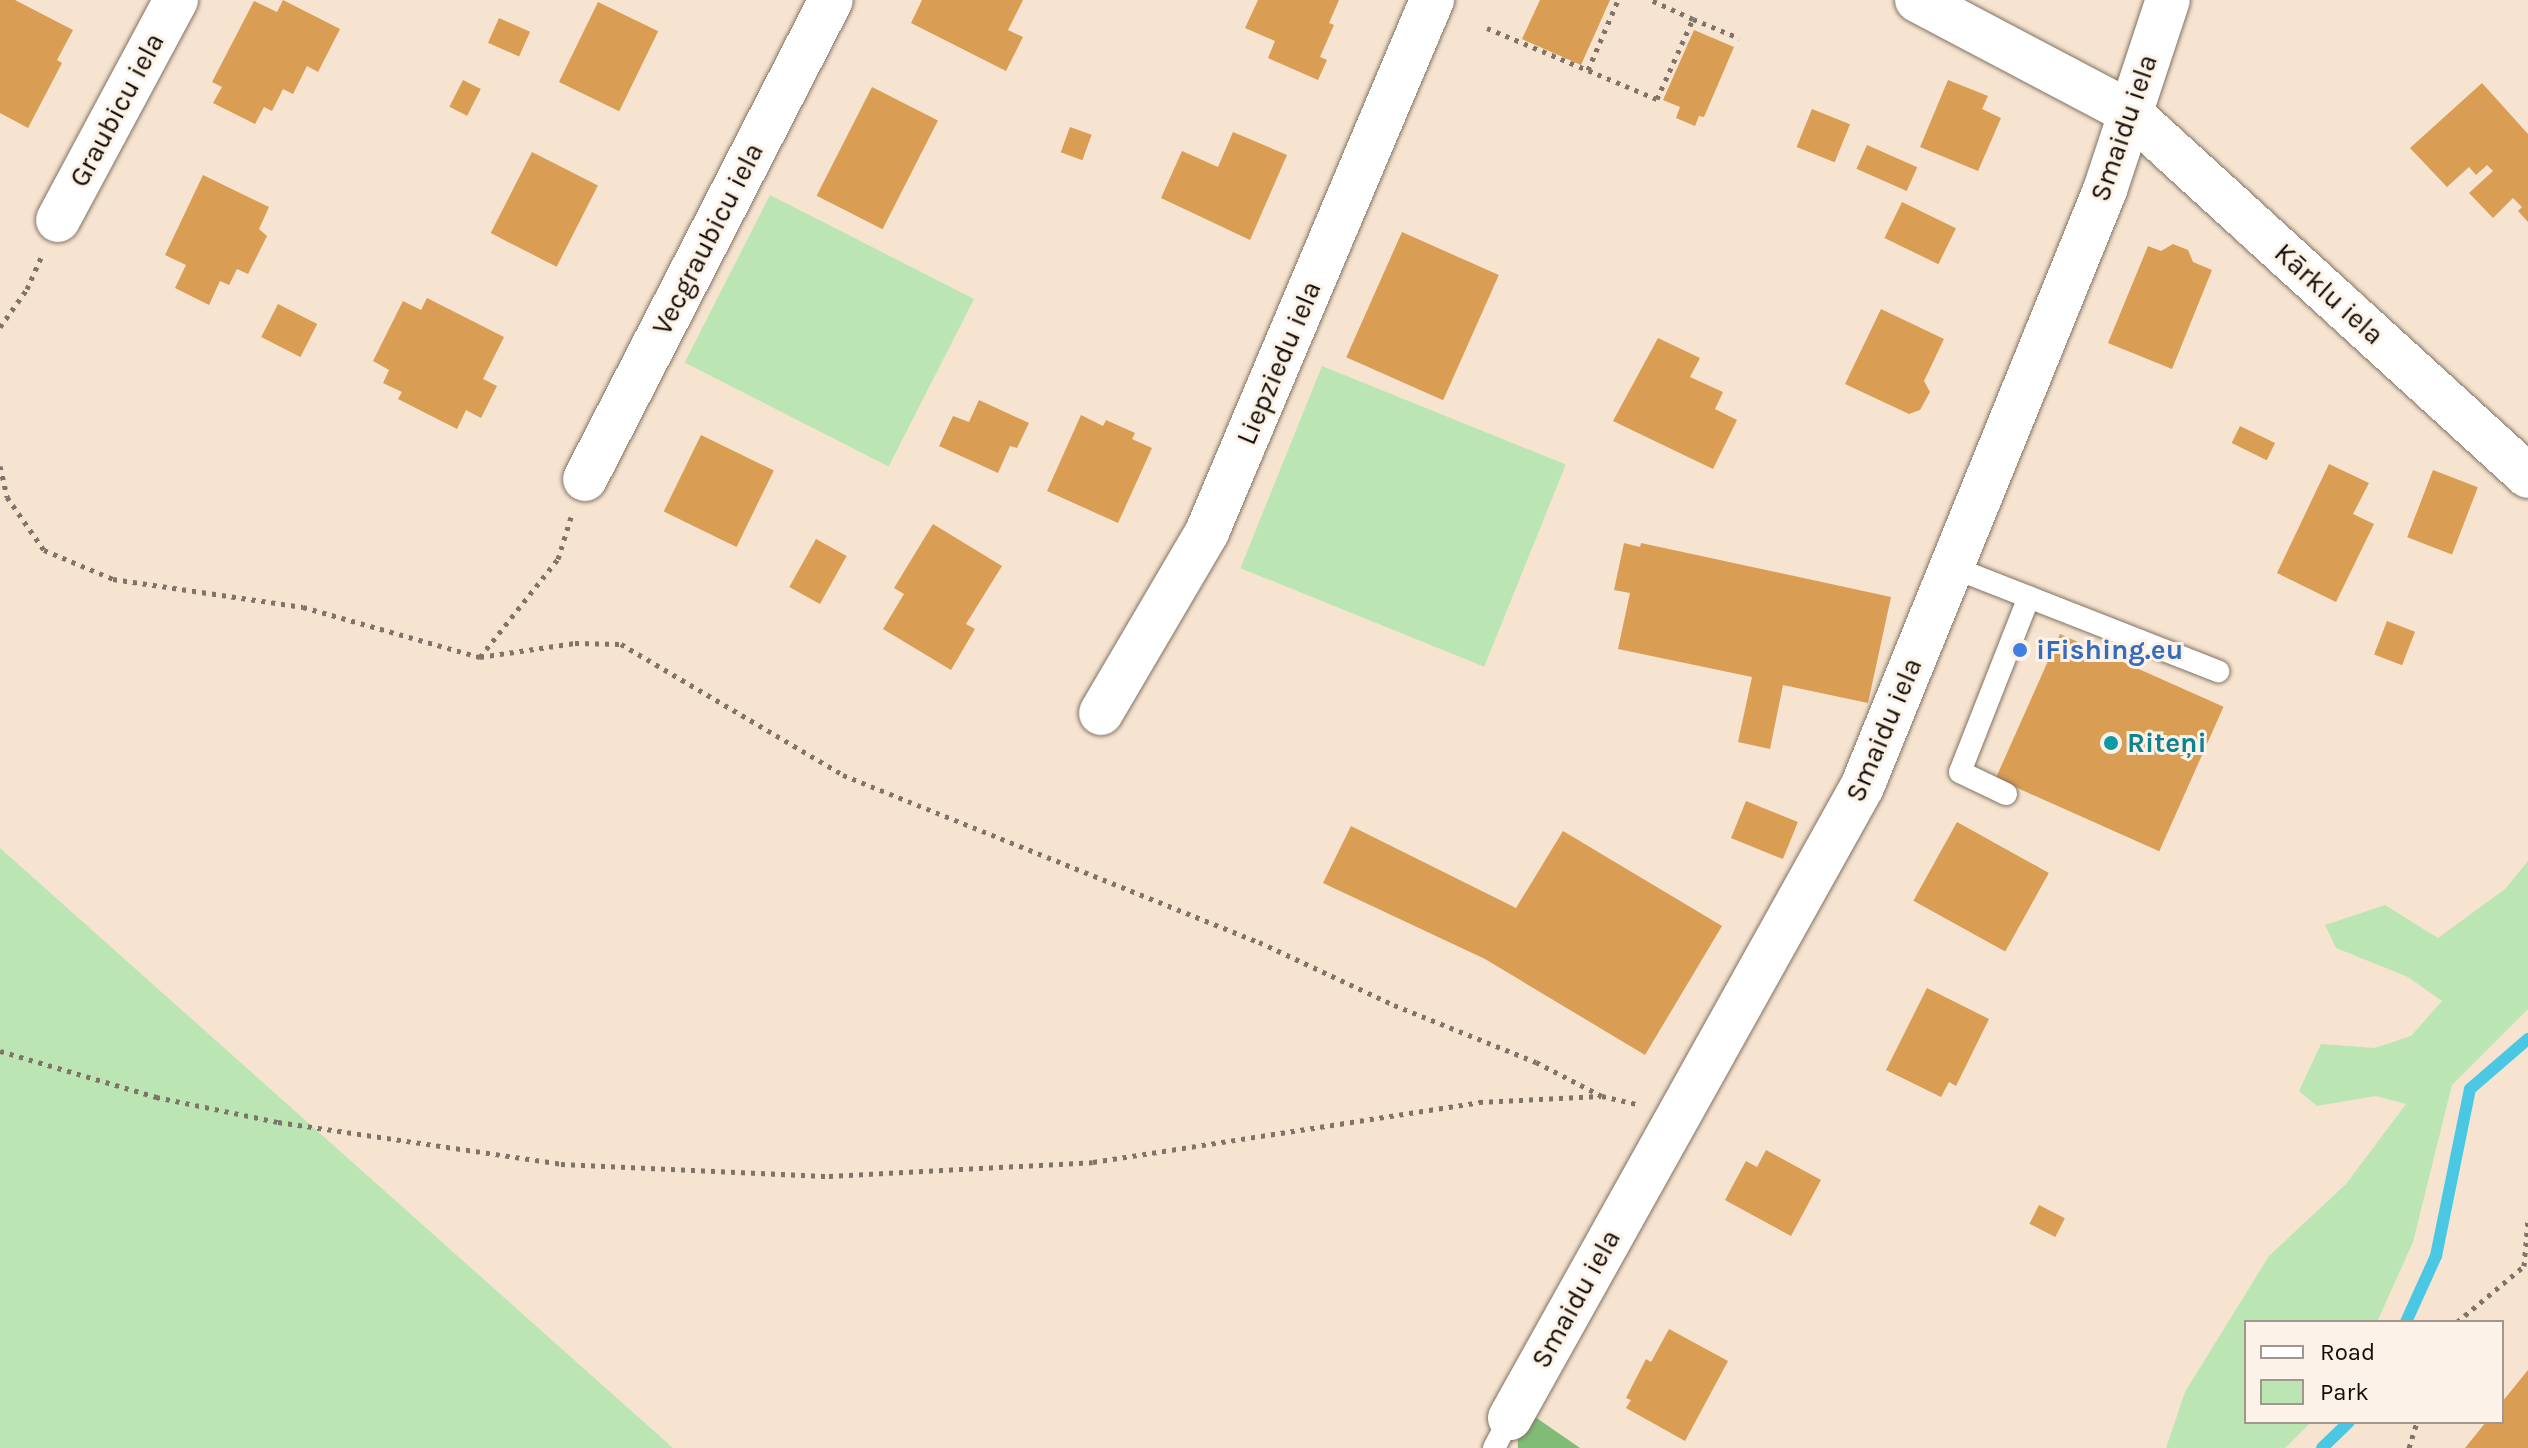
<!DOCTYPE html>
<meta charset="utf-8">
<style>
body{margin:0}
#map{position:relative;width:2528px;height:1448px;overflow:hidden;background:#f6e4d1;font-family:Karla,sans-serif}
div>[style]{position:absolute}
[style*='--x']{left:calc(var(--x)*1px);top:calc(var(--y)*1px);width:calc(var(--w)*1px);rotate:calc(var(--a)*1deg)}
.green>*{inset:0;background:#bbe6b4;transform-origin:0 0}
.forest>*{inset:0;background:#81bc77}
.stream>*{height:12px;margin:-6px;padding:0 6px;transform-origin:6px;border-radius:6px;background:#4ac8e3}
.building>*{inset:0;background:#d99d54;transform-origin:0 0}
.path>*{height:5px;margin-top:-2.5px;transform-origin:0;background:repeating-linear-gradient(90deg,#807468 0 4px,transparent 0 10px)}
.roads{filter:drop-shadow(0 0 2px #827261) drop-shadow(0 0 2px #827261)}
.lane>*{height:22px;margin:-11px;padding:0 11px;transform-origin:11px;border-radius:11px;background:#fff}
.street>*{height:44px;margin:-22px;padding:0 22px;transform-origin:22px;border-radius:22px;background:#fff}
.dots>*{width:22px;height:22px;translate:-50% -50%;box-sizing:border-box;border:4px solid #fdf2e7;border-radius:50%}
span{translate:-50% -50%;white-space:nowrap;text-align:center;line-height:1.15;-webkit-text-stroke:6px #fdf2e7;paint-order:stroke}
.street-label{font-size:28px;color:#140e08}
.shop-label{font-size:28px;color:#366cbe;font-weight:700}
.left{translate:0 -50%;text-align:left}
.culture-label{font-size:28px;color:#0d838f;font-weight:700}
.legend{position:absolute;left:2244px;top:1320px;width:260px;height:104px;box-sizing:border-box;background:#fdf2e7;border:2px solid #a0978e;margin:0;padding:10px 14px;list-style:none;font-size:24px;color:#140e08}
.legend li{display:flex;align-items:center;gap:16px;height:40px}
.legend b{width:40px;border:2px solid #a0978e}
</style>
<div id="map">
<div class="green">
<div style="left:770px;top:195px;width:229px;height:188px;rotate:27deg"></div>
<div style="left:1322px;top:366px;width:263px;height:218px;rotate:22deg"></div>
<div style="clip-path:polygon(0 848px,673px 1448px,0 1448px)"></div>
<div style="clip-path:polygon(2528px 861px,2528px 1009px,2452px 1085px,2413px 1242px,2377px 1322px,2246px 1322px,2246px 1422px,2311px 1422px,2285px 1448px,2166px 1448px,2185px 1392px,2269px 1256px,2346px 1184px,2406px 1104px,2376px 1096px,2317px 1106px,2299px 1091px,2321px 1044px,2375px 1048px,2411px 1036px,2442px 1001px,2408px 977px,2336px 948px,2325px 925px,2385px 905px,2438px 938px,2505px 889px)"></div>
</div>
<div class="forest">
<div style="clip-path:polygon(1525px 1410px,1580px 1448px,1518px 1448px,1517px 1423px)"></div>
</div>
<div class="stream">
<div style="--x:2406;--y:1322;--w:72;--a:-65.6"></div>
<div style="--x:2436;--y:1256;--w:170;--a:-78.5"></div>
<div style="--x:2470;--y:1089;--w:77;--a:-40.8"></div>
<div style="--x:2322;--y:1448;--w:37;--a:-44"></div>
</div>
<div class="building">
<div style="clip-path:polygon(0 0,15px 0,73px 30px,57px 60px,62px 63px,28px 128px,0 113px)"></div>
<div style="clip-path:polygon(283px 0,340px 29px,318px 72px,307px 66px,293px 94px,283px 89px,272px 111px,264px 107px,255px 124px,213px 103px,222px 87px,212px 82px,254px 1px,277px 12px)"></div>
<div style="clip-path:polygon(922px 0,1023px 0,1008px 30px,1023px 37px,1006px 71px,911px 23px)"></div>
<div style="clip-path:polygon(1258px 0,1339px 0,1329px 23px,1334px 25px,1320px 57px,1327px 60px,1318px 80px,1268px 58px,1275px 41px,1245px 28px)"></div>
<div style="clip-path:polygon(1540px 0,1610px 0,1581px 65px,1522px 39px)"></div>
<div style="left:598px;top:2px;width:67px;height:89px;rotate:26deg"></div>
<div style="left:499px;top:18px;width:34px;height:27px;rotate:24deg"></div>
<div style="clip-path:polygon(1694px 30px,1734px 47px,1704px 117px,1699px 116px,1695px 126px,1676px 118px,1680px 107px,1663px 100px)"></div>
<div style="left:463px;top:80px;width:20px;height:30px;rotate:27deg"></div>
<div style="clip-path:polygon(1948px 80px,1988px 96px,1982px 109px,2001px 118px,1978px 171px,1920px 147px)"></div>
<div style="clip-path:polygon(2482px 83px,2528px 134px,2528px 222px,2518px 211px,2522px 207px,2513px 198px,2493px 218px,2469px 193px,2493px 171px,2487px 165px,2476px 175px,2469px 167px,2447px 187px,2410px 148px)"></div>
<div style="left:872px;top:87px;width:74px;height:122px;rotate:27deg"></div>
<div style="left:1812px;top:109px;width:41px;height:41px;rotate:22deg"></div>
<div style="left:1070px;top:127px;width:23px;height:27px;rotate:20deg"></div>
<div style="clip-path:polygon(1233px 132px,1287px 155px,1250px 240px,1161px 198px,1182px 151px,1218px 167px)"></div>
<div style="left:1867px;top:145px;width:55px;height:26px;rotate:24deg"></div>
<div style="left:532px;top:152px;width:74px;height:91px;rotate:27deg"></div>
<div style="clip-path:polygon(203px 175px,269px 207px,259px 229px,267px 236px,248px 274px,237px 269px,229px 285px,220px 281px,209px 305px,175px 288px,186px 265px,165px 255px)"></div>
<div style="left:1902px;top:202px;width:60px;height:40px;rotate:26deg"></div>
<div style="left:1402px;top:232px;width:106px;height:137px;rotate:24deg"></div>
<div style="clip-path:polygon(2173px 244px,2188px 250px,2193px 262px,2212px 270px,2172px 369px,2108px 343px,2148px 246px,2161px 251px)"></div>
<div style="clip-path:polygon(427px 298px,504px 337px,483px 379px,497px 386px,481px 418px,466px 410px,457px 429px,398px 399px,402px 392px,383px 383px,389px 370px,373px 361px,403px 301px,421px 310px)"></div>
<div style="left:278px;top:304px;width:44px;height:37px;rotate:27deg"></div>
<div style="clip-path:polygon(1881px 309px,1944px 339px,1924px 381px,1930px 392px,1920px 410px,1909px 414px,1845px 384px)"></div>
<div style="clip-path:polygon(1658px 338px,1700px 358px,1690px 377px,1723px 392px,1715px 409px,1737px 420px,1713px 469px,1613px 421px)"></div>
<div style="clip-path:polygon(979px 400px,1029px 423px,1017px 448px,1010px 446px,998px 473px,939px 446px,953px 416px,969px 422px)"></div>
<div style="clip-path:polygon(1081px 415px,1103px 426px,1106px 420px,1135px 433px,1132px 439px,1152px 448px,1118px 523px,1047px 491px)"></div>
<div style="left:2240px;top:426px;width:39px;height:19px;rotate:26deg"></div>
<div style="left:701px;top:435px;width:81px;height:85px;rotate:26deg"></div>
<div style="clip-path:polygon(2329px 464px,2369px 483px,2353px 514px,2374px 524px,2336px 602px,2277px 573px)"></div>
<div style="left:2433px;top:470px;width:48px;height:72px;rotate:21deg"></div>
<div style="clip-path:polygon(933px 524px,1002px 566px,966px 624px,975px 629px,951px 670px,883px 629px,904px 594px,894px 588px)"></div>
<div style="left:816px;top:539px;width:35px;height:55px;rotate:29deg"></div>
<div style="clip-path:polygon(1624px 543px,1640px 547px,1641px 543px,1891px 597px,1868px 703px,1783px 685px,1770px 749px,1738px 742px,1752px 677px,1618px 649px,1630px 593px,1614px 590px)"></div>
<div style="left:2387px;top:621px;width:30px;height:36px;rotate:21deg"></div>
<div style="left:2060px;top:634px;width:179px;height:158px;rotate:24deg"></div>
<div style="left:1746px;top:801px;width:56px;height:40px;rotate:22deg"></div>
<div style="left:1957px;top:822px;width:105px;height:90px;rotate:29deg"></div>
<div style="clip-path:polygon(1351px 826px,1516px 908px,1563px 831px,1722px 926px,1645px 1055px,1485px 959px,1323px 883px)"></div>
<div style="clip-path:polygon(1927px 988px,1989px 1019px,1956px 1086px,1949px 1082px,1941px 1097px,1886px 1070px)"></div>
<div style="clip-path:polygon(1766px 1150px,1821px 1180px,1791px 1236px,1725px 1200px,1746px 1161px,1757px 1167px)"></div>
<div style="left:2039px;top:1205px;width:29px;height:21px;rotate:27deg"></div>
<div style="clip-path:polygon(1669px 1329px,1728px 1361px,1685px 1441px,1626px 1408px,1631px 1400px,1626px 1398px,1646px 1359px,1651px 1362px)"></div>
<div style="clip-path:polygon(2528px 1370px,2528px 1448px,2465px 1448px,2486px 1422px,2502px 1422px,2502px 1402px)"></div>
</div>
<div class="path">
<div style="--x:1693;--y:19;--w:50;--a:22.4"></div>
<div style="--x:1487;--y:28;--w:184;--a:22.7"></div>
<div style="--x:1657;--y:99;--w:88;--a:-65.8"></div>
<div style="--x:1693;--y:19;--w:46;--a:-155.7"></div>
<div style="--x:1588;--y:70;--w:76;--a:-66.8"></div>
<div style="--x:0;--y:327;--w:47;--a:-54.6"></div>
<div style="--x:27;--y:289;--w:35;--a:-66"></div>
<div style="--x:0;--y:466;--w:32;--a:77"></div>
<div style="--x:7;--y:497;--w:65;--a:55.1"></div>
<div style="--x:44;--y:550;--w:75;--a:22.8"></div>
<div style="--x:113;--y:579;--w:192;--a:8.4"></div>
<div style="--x:303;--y:607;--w:184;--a:15.8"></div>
<div style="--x:480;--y:657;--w:96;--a:-8.4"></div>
<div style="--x:575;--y:643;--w:46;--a:1.2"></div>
<div style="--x:621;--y:644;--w:258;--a:30.5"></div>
<div style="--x:843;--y:775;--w:448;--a:21.9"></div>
<div style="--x:1259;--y:942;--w:149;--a:25"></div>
<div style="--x:1394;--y:1005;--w:153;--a:21.9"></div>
<div style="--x:1536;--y:1062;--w:74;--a:27.3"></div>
<div style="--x:1602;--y:1096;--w:35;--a:13"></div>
<div style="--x:480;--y:657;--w:125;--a:-51.5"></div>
<div style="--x:558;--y:559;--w:44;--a:-72.8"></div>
<div style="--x:0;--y:1051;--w:163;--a:16.4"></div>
<div style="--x:156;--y:1097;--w:125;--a:11.6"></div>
<div style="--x:278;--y:1122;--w:286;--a:8.4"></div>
<div style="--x:561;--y:1164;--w:268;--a:2.6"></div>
<div style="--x:829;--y:1176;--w:264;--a:-3"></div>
<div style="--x:1093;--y:1162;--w:391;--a:-8.8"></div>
<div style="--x:1479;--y:1102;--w:122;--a:-2.8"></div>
<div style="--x:2457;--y:1322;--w:87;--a:-39.9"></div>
<div style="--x:2524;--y:1266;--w:47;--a:-85.1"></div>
<div style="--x:2409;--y:1448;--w:27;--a:-73"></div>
</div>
<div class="roads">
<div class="lane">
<div style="--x:1952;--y:567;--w:286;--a:21.4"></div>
<div style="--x:2006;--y:794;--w:51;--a:-154.4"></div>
<div style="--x:1960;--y:772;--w:188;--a:-68.5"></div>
<div style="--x:1494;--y:1448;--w:34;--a:-62"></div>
</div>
<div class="street">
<div style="--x:1917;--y:0;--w:240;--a:27.8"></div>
<div style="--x:2129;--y:112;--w:540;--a:42.37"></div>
<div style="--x:58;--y:220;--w:250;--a:-61.8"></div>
<div style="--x:585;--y:479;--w:538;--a:-62.82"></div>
<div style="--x:1101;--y:713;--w:210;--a:-59.6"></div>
<div style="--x:1207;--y:532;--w:578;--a:-67.07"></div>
<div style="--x:1510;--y:1418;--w:723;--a:-60.85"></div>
<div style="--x:1862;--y:787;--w:645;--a:-67.85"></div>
<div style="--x:2105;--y:190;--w:200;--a:-71.7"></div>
</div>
</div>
<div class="dots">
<div style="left:2020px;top:650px;background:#3f7fe0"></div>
<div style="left:2111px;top:743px;background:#0f9aa8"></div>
</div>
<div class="street-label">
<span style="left:117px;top:110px;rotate:-62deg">Graubicu iela</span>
<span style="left:2124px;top:128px;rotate:-71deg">Smaidu iela</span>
<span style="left:708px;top:239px;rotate:-63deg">Vecgraubicu iela</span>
<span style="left:2329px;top:294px;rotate:42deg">Kārklu iela</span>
<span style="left:1279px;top:363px;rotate:-67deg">Liepziedu iela</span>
<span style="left:1884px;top:730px;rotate:-67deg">Smaidu iela</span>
<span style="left:1576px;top:1299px;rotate:-61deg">Smaidu iela</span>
</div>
<div class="shop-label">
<span class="left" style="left:2036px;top:650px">iFishing.eu</span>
</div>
<div class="culture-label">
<span class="left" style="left:2127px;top:743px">Riteņi</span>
</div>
<ul class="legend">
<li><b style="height:10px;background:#fff"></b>Road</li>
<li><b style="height:22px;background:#bbe6b4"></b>Park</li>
</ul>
</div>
